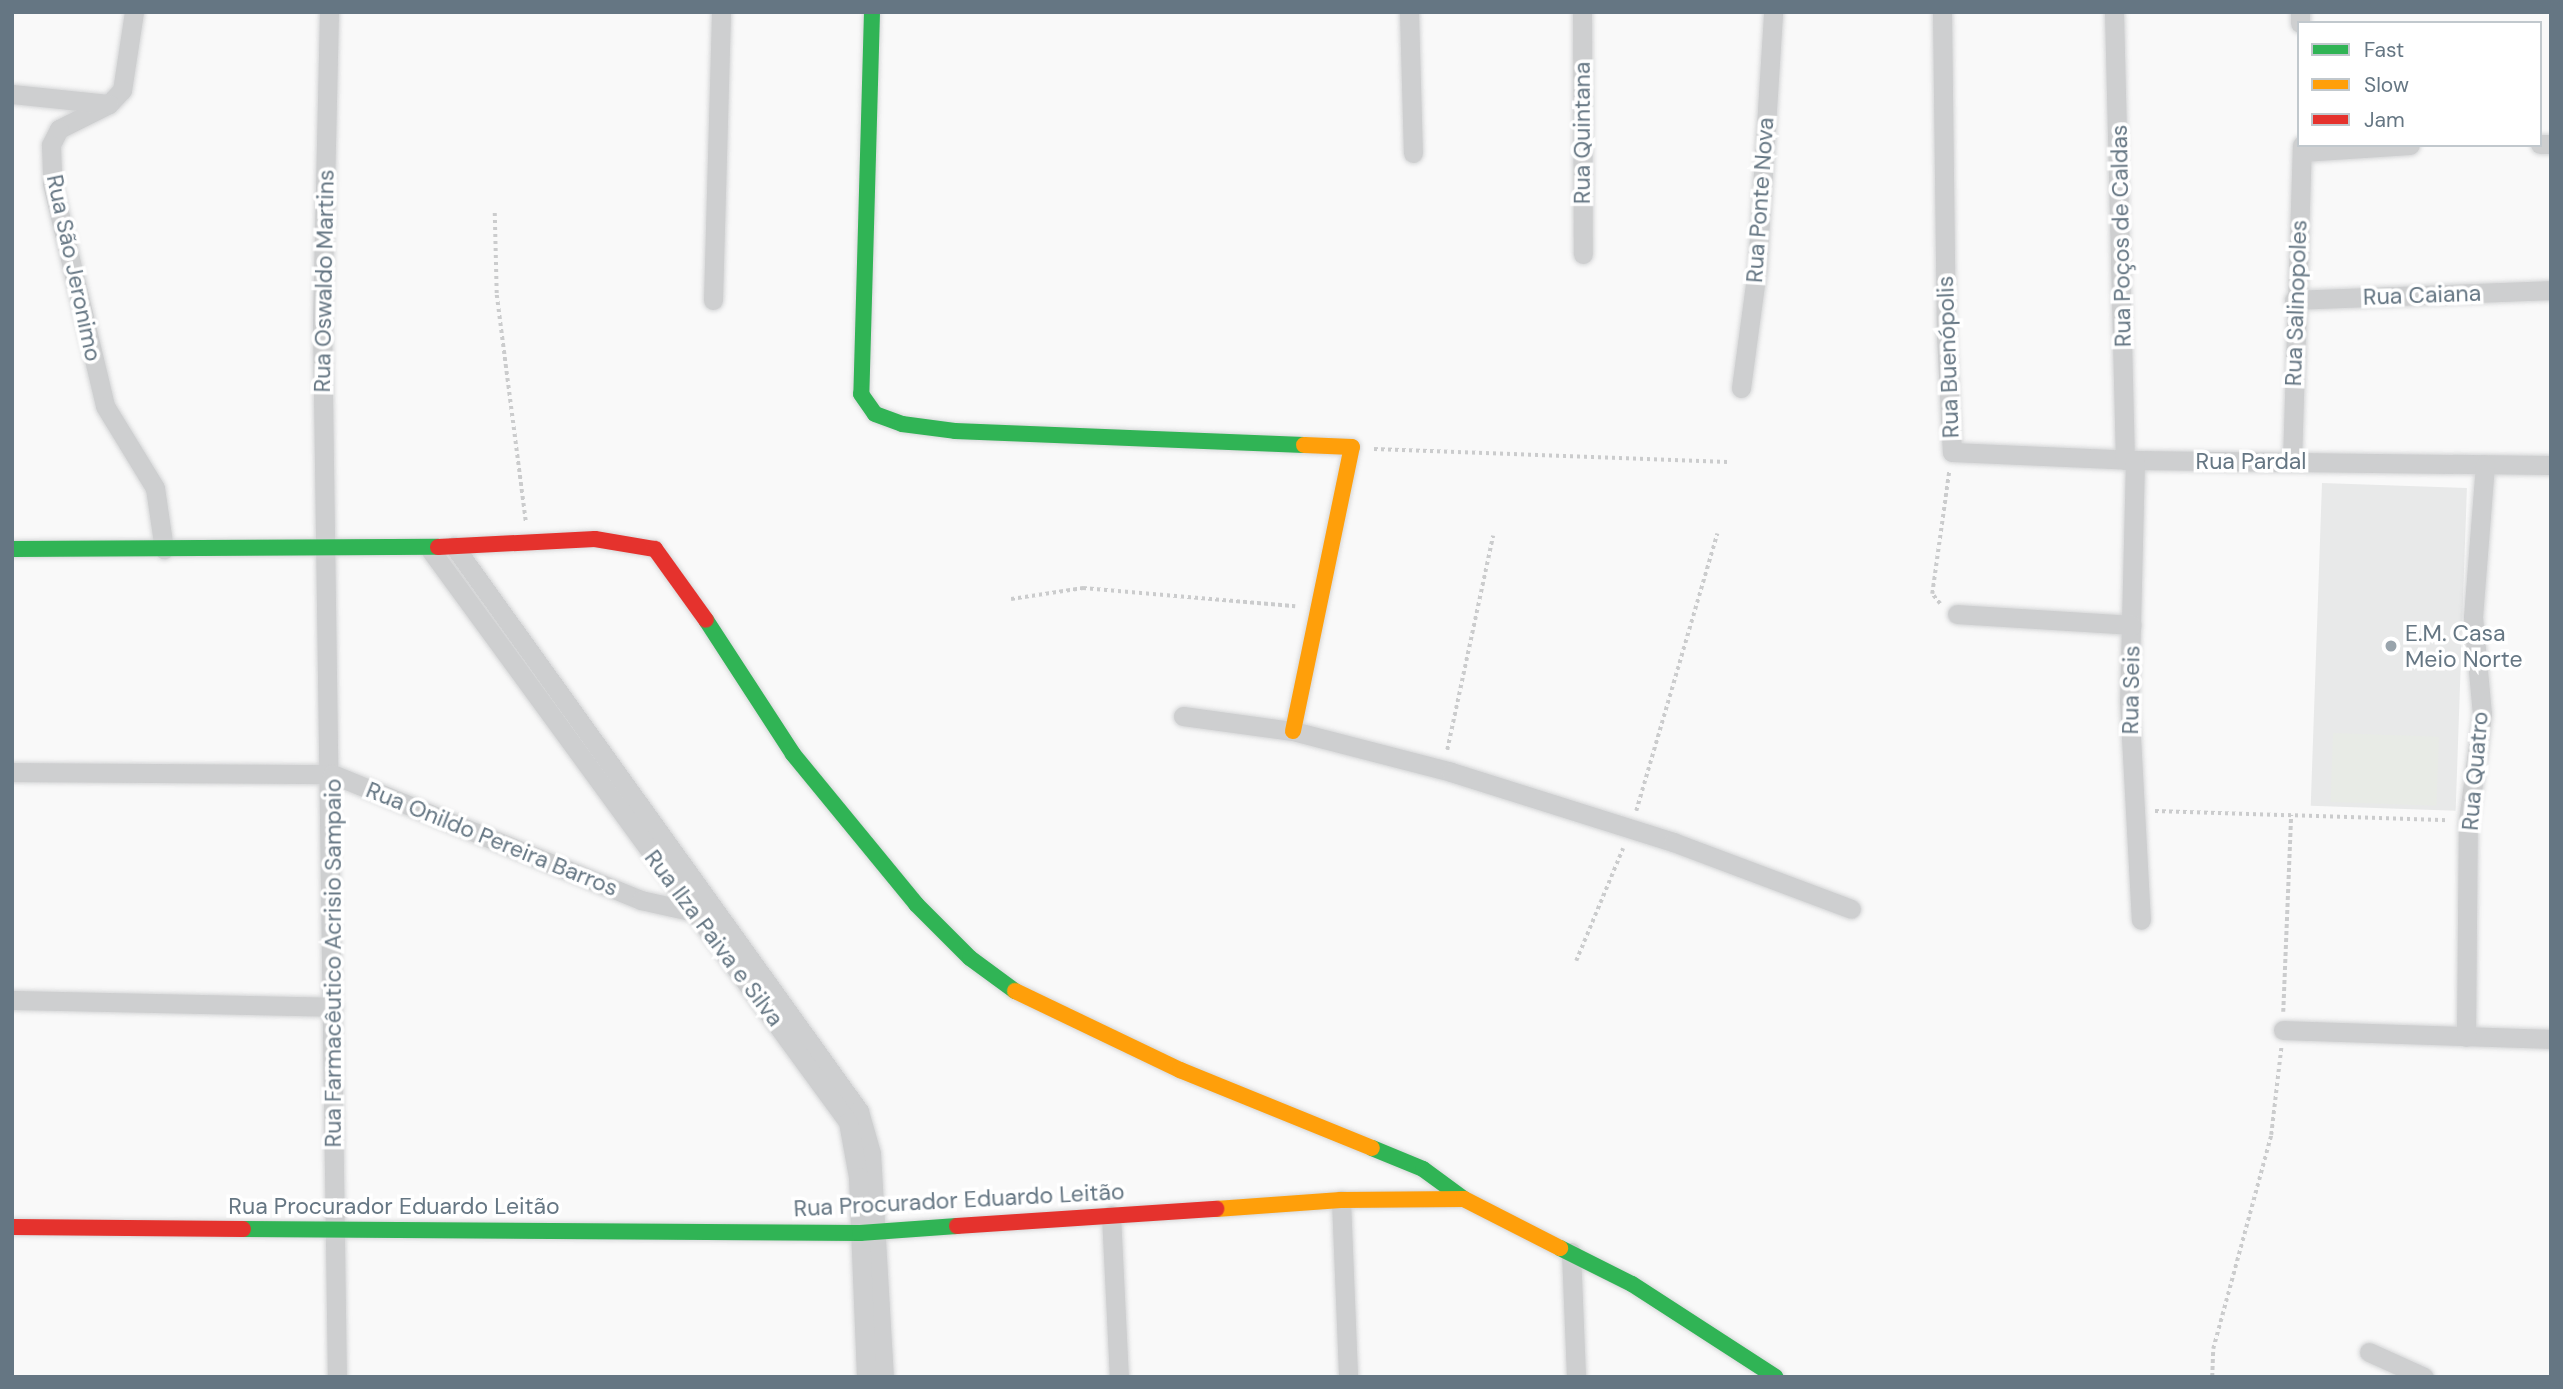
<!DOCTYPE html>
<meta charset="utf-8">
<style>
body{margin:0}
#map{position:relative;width:2563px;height:1389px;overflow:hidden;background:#f9f9f9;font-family:"DM Sans",sans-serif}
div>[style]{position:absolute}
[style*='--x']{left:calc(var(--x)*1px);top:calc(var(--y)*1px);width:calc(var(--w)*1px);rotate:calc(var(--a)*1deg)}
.built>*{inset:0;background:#e8e9e9;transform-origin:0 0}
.green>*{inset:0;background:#e8ebe6;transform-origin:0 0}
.path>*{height:3.5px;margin-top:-1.75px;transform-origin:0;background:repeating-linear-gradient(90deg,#cbcccd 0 3.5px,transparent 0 7px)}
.roads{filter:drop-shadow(0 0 2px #d5d6d7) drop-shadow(0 0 2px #d5d6d7)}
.street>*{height:19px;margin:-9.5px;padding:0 9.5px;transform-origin:9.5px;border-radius:9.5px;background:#cecfd0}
.fast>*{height:16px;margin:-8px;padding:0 8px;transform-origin:8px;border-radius:8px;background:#30b455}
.slow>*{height:16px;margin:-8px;padding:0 8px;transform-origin:8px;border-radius:8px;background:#ff9f0a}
.jam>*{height:16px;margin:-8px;padding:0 8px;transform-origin:8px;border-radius:8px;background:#e5322d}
.dots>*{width:19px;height:19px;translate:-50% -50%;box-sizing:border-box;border:4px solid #fff;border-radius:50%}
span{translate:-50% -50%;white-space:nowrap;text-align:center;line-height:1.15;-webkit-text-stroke:7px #fff;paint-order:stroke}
.street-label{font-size:23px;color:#657683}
.poi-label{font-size:23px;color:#657683}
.left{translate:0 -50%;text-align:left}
.frame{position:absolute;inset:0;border:14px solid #657683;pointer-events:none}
.legend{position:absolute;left:2297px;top:21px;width:245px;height:126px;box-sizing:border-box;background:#fff;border:2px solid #c1c8cd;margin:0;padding:9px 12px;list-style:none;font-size:21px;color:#657683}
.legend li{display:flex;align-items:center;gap:14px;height:35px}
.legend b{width:35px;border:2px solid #c1c8cd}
</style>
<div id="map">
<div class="built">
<div style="left:2322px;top:483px;width:145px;height:323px;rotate:2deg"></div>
</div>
<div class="green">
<div style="left:2333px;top:733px;width:106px;height:69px;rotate:2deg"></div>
</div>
<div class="path">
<div style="--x:495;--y:213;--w:82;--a:88.6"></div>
<div style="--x:497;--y:295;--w:228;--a:82.7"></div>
<div style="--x:1374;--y:449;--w:354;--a:2.1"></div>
<div style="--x:1011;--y:599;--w:73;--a:-8.7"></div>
<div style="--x:1083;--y:588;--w:213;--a:4.9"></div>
<div style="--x:1940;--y:604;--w:13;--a:-129"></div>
<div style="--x:1932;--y:594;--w:123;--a:-82.1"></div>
<div style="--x:1447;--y:750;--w:219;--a:-77.9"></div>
<div style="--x:1636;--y:811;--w:289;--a:-73.7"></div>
<div style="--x:2155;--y:811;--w:294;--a:1.8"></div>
<div style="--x:1576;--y:961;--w:122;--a:-67.4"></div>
<div style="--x:2283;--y:1012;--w:197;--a:-87.7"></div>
<div style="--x:2212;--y:1377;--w:28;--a:-88"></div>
<div style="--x:2213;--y:1349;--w:222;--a:-74.8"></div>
<div style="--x:2271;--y:1135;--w:88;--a:-83.4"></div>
</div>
<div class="roads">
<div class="street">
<div style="--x:134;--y:12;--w:79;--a:98.7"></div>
<div style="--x:122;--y:90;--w:19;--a:133"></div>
<div style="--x:109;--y:104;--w:56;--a:153.4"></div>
<div style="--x:59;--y:129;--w:18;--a:117"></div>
<div style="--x:51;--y:145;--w:38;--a:88"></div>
<div style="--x:52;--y:183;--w:229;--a:76.6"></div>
<div style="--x:105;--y:406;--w:96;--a:58.6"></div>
<div style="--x:155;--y:488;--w:62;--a:81.6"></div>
<div style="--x:329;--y:12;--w:310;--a:91.3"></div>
<div style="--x:322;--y:322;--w:1055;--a:89.19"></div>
<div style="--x:1409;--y:12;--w:141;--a:88.4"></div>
<div style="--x:1582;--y:12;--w:242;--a:89.8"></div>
<div style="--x:1942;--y:12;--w:323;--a:89.3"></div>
<div style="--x:1946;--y:335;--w:117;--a:87.1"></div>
<div style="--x:1952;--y:452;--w:183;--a:2.5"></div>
<div style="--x:2135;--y:460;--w:416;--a:0.7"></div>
<div style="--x:2114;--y:12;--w:448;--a:88.6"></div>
<div style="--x:2300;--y:12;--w:11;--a:90"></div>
<div style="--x:12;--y:94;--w:97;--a:5.9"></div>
<div style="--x:2540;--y:144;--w:11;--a:0"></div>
<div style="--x:2302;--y:152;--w:108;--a:-3.7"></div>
<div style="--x:713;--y:300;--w:288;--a:-88.4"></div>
<div style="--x:2294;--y:300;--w:257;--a:-2.2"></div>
<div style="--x:1741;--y:388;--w:120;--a:-82.3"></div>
<div style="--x:1757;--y:269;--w:257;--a:-86.4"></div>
<div style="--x:2135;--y:460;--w:240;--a:91.4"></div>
<div style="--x:2129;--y:700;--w:220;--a:86.9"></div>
<div style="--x:2292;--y:461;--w:316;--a:-88.2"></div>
<div style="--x:454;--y:546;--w:695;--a:54.37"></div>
<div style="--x:859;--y:1111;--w:44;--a:74.1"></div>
<div style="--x:871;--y:1153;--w:224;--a:86.7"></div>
<div style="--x:429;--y:548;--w:711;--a:53.87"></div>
<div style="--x:848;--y:1122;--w:56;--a:79.7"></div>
<div style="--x:858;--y:1177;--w:200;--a:87.7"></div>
<div style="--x:1957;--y:614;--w:175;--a:3.6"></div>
<div style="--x:1183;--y:716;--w:111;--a:7.8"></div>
<div style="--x:1293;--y:731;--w:163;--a:14.5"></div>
<div style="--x:1451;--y:772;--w:233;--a:17.5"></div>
<div style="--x:1673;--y:842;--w:190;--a:20.6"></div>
<div style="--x:12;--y:772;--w:320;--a:0.4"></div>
<div style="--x:332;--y:774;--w:334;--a:22.2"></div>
<div style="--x:641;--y:900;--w:59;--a:12.6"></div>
<div style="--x:12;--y:1000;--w:321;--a:1.2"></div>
<div style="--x:2283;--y:1030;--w:268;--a:1.9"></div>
<div style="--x:2466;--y:1037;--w:216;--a:-89.5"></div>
<div style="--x:2468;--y:821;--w:108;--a:-82.5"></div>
<div style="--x:2482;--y:714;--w:97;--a:-95.3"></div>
<div style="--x:2473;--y:617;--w:153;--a:-85.5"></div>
<div style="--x:1341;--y:1200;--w:177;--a:87.7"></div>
<div style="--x:1111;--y:1215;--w:162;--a:87.2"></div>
<div style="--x:1571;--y:1252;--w:125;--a:87.7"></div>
<div style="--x:2369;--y:1352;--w:60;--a:24.4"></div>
</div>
<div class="fast">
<div style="--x:872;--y:12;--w:382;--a:91.6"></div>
<div style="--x:861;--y:394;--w:24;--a:55"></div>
<div style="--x:875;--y:414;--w:29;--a:20"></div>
<div style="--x:902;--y:424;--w:53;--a:7.5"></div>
<div style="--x:955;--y:431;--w:349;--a:2.3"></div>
<div style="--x:12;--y:549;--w:426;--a:-0.3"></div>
<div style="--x:706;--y:620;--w:160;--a:57"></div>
<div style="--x:793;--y:754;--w:194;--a:50.6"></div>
<div style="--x:916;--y:904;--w:76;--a:45"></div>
<div style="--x:970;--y:958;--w:56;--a:36.3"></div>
<div style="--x:1372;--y:1148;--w:55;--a:22.4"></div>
<div style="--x:1423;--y:1169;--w:51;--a:36.2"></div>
<div style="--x:243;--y:1229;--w:617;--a:0.37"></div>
<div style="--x:860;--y:1233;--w:97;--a:-4.1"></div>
<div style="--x:1560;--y:1248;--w:80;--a:26.6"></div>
<div style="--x:1632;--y:1284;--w:171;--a:32.9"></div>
</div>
<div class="slow">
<div style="--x:1293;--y:731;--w:290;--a:-78.3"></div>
<div style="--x:1352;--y:447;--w:48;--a:-177.6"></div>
<div style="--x:1015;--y:991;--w:183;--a:25.6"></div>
<div style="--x:1180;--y:1070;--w:207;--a:22.1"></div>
<div style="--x:1216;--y:1209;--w:125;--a:-4.1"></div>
<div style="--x:1341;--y:1200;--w:123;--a:-0.5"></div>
<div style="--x:1464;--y:1199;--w:108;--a:27"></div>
</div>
<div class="jam">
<div style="--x:438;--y:547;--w:157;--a:-2.9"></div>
<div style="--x:595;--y:539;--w:61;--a:9.5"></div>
<div style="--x:655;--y:549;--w:87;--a:54.3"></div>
<div style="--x:957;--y:1226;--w:260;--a:-3.8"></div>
<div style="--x:12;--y:1227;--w:231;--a:0.5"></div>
</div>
</div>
<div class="dots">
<div style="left:2391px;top:646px;background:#99a4ac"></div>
</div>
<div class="street-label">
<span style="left:1582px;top:133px;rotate:-90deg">Rua Quintana</span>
<span style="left:1760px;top:200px;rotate:-86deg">Rua Ponte Nova</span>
<span style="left:2121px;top:236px;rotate:-91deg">Rua Poços de Caldas</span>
<span style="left:74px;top:268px;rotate:78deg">Rua São Jeronimo</span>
<span style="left:324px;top:281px;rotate:-89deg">Rua Oswaldo Martins</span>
<span style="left:2422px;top:295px;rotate:-2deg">Rua Caiana</span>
<span style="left:2296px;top:303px;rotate:-88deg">Rua Salinopoles</span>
<span style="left:1948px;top:357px;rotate:-92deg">Rua Buenópolis</span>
<span style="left:2251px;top:461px">Rua Pardal</span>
<span style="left:2131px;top:690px;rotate:-89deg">Rua Seis</span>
<span style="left:2475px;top:771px;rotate:-85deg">Rua Quatro</span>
<span style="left:492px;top:839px;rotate:22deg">Rua Onildo Pereira Barros</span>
<span style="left:714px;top:938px;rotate:53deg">Rua Ilza Paiva e Silva</span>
<span style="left:333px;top:963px;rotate:-90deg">Rua Farmacêutico Acrisio Sampaio</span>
<span style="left:959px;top:1200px;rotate:-3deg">Rua Procurador Eduardo Leitão</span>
<span style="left:394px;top:1206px">Rua Procurador Eduardo Leitão</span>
</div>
<div class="poi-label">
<span class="left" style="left:2405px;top:646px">E.M. Casa<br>Meio Norte</span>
</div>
<div class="frame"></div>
<ul class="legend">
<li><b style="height:9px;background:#30b455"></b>Fast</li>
<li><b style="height:9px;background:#ff9f0a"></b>Slow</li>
<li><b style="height:9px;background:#e5322d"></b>Jam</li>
</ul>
</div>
